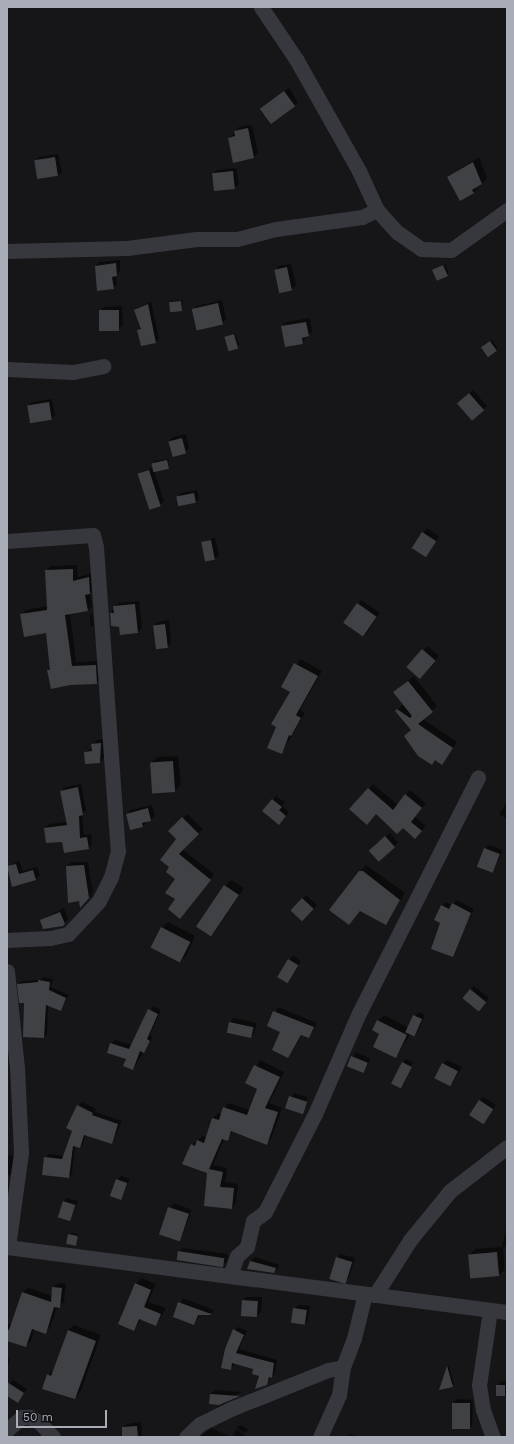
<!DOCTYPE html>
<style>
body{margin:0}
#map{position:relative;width:514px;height:1444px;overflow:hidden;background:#161618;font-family:"Work Sans",sans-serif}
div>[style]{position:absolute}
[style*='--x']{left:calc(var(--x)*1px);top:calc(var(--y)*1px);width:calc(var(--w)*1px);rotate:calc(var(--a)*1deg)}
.shadow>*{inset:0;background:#0007;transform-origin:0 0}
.building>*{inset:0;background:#404145;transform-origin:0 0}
.minor>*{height:15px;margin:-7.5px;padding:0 7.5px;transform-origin:7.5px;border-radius:7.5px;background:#37383d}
span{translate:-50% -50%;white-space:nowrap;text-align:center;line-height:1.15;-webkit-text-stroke:3.5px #111113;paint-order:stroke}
.frame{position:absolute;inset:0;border:8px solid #a8adb8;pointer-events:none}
.scale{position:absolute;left:16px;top:1410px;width:91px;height:18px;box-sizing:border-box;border:2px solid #a8adb8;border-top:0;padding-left:5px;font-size:12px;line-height:14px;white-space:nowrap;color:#a8adb8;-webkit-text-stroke:3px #111113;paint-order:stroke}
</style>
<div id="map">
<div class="shadow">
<div style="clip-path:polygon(289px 88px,298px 102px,294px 106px,260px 108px)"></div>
<div style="clip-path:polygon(252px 125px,258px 153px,254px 157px,234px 161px,229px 138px,239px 127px)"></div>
<div style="clip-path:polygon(58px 154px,62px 172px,58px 175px,35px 161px,39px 157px)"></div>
<div style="clip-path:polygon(479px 157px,487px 178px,474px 192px,461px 200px,448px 177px)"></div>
<div style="clip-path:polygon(236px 168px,239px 184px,235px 188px,213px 174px,217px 170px)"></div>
<div style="clip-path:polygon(120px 260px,120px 271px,116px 275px,117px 284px,113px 288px,96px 266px,99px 262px)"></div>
<div style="clip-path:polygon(291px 264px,296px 285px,292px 289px,279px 292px,275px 270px,279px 266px)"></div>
<div style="clip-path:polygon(445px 264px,449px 273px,447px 275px,435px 269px)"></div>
<div style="clip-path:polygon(183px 300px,182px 310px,170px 302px,172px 301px)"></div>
<div style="clip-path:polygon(222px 300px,226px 319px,222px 323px,193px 310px,197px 306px)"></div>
<div style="clip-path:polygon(151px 301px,159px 339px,156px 342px,141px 345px,138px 330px,142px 327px,135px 310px)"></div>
<div style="clip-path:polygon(122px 306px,123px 325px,119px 329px,100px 311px,104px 307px)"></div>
<div style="clip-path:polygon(310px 318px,312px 332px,306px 336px,303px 343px,282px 326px,286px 322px)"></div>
<div style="clip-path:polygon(235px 333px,239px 345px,237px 347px,225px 337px)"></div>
<div style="clip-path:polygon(492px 340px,498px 349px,496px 351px,484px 346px)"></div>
<div style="clip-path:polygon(473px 390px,487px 406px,483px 409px,462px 399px)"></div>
<div style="clip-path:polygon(52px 399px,55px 415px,51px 419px,28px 406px,32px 402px)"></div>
<div style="clip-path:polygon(186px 434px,189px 448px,185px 452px,169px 441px,173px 437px)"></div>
<div style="clip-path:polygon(169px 459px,168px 468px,154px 471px,164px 501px,160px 505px,139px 475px,153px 467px,154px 461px)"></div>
<div style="clip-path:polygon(197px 490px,199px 498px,196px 502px,177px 497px,181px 493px)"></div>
<div style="left:427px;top:528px;width:15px;height:24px;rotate:37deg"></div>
<div style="clip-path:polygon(215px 537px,219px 555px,215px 559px,202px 543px)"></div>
<div style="clip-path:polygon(77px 565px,78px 577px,93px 573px,95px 588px,90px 593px,92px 606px,88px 610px,70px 613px,76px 662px,100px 661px,101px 678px,96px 683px,48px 671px,51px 667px,47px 632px,21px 615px,26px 610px,47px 606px,46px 571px,51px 566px)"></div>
<div style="left:361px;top:600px;width:23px;height:28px;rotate:34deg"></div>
<div style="clip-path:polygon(139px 601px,142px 628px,138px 632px,121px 634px,120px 626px,111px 614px,114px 607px,118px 603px)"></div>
<div style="clip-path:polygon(92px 614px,94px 626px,91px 627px,90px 615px)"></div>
<div style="clip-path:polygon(169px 620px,171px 643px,168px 647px,154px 625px,158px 622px)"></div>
<div style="clip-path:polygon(427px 646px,439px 656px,424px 674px,408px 667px)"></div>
<div style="clip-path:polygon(300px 659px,322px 671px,300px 710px,305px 713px,282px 752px,291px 691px,283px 687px)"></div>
<div style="clip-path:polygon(414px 676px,437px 706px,423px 719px,457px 742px,441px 763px,436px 760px,431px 764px,412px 730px,396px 711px,403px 704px,400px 687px)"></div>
<div style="clip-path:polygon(105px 739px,104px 758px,100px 762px,85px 752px,93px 748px,96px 740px)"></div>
<div style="clip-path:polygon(178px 756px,181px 785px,175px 791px,154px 793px,151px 763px,157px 757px)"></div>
<div style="clip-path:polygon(81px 784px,86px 810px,82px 814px,84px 835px,91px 834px,92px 844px,89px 848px,63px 841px,45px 828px,49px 824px,67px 822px,61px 791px,65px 787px)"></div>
<div style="clip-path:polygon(373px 784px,398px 805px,410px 790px,426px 803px,415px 817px,426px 826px,420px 833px,376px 813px,351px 809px)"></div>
<div style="clip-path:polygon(276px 796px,285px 802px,282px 806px,289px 812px,283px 820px,272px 800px)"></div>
<div style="clip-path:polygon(507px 802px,507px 819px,499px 814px)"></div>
<div style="clip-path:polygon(152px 805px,155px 816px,143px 826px,127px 814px,131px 810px)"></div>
<div style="clip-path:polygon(187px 814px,203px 829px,182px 849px,214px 874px,185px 913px,176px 899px,177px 839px,170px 831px)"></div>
<div style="clip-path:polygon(390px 833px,398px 843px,394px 846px,373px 846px)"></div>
<div style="clip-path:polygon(489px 845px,503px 850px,493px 872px,485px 849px)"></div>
<div style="clip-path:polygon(19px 861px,23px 871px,37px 867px,40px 875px,36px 879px,13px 886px,7px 867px)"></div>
<div style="clip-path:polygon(71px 862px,88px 862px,93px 893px,81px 906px,80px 900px,69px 902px,67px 866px)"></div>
<div style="clip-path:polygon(366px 865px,405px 893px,386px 924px,361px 910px,349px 924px,360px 871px)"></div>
<div style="clip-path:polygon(231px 880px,244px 888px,212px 936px,225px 886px)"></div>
<div style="left:306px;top:895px;width:15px;height:21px;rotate:42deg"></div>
<div style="clip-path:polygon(457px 900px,474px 909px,452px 955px,441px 923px,442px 906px,446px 902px,452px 905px)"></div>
<div style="clip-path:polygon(64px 908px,68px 919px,63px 925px,41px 920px)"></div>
<div style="clip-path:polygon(168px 922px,195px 936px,186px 956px,180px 962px,162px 928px)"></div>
<div style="left:293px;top:955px;width:10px;height:25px;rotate:37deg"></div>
<div style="clip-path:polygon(43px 977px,53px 979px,51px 987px,69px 995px,60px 1010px,48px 1005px,47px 1034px,44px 1037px,18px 984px,22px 981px,40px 980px)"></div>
<div style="clip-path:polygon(474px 986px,489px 998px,483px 1007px,470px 990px)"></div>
<div style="clip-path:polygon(153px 1006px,161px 1010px,150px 1035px,153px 1037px,133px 1069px,127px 1058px,111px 1044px,115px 1040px,132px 1045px)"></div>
<div style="clip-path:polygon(278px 1007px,317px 1023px,309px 1037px,303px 1034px,288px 1057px,282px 1032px,268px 1026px)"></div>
<div style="clip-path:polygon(418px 1012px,425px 1015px,418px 1031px,415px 1035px,411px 1033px,396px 1057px,381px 1033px,378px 1021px,384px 1015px,409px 1028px)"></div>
<div style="clip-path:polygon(234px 1018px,257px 1023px,254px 1033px,251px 1037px,230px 1022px)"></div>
<div style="clip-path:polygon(356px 1052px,371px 1059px,363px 1072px,348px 1065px)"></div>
<div style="clip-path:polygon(406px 1059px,413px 1062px,402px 1088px,403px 1062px)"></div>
<div style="clip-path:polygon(260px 1060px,284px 1072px,269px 1103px,282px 1108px,271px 1139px,266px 1143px,233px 1131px,227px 1140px,224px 1139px,213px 1165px,227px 1168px,225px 1182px,238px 1184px,236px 1203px,232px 1208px,191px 1145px,203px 1136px,207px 1137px,213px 1118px,218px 1113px,222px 1114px,228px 1103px,250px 1110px,258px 1089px,247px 1082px)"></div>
<div style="clip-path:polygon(447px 1060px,462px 1067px,451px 1085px,443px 1064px)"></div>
<div style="clip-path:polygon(294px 1093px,307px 1097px,303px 1110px,310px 1098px,302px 1113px,287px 1108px)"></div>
<div style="clip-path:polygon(483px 1097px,496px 1105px,483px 1123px,480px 1101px)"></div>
<div style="clip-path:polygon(82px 1102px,96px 1109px,95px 1112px,122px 1121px,112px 1143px,86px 1134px,83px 1144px,80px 1147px,75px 1146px,72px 1174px,69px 1177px,45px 1158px,49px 1154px,65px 1156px,74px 1130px,78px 1106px)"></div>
<div style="clip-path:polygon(7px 1155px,14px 1156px,12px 1173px,8px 1176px)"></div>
<div style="clip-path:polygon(121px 1176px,130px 1179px,121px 1199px,117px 1180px)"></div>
<div style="clip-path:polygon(67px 1198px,78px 1201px,70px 1219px,63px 1202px)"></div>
<div style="left:173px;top:1203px;width:20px;height:34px;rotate:20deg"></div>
<div style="clip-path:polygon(507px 1223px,507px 1247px,503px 1247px,505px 1269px,499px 1275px,471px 1278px,469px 1255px,475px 1249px,502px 1247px)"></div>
<div style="clip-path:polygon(70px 1233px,79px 1234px,76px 1244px,69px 1235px)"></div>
<div style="clip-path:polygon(183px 1248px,228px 1254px,227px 1261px,223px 1265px,179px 1251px)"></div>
<div style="clip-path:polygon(340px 1254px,355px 1258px,349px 1277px,345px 1281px,337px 1258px)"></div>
<div style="clip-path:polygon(255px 1257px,279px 1265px,278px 1268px,274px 1272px,251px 1261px)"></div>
<div style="clip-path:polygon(141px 1278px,156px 1284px,148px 1302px,166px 1308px,156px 1325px,141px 1319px,134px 1329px,136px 1284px)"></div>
<div style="clip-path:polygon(58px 1283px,66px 1284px,64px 1302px,57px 1307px,50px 1328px,45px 1332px,34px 1329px,31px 1341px,26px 1346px,7px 1340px,7px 1323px,12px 1325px,23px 1292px,28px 1288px,52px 1296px,53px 1288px)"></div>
<div style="clip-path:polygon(246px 1297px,262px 1297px,261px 1312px,257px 1315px,243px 1301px)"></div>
<div style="clip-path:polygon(183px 1298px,214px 1310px,211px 1313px,200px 1314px,194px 1324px,174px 1317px)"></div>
<div style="clip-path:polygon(298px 1305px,310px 1306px,308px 1320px,305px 1324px,294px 1309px)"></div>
<div style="clip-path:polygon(74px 1325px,101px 1335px,80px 1393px,74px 1398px,48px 1375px,54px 1370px,68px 1330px)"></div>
<div style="clip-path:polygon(238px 1327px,247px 1331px,239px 1349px,277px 1360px,275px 1373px,266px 1384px,254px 1368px,235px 1363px,231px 1369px,234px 1330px)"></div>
<div style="clip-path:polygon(7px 1358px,10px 1359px,7px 1368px)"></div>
<div style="clip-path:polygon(449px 1366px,454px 1384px,441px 1389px,448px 1367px)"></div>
<div style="clip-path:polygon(13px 1380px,27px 1389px,18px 1402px,7px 1395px,7px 1386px)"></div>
<div style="clip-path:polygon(501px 1381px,507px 1381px,507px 1395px,497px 1395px,497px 1386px)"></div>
<div style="clip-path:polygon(215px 1390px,242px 1392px,219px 1404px,210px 1403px,211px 1394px)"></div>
<div style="clip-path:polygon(457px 1399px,473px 1400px,472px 1425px,469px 1429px,453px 1403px)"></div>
<div style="clip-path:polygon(141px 1422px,142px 1437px,123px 1437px,123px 1427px,127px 1424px)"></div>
<div style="clip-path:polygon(240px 1425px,248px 1429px,246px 1433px,236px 1428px)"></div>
<div style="clip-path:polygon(211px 1428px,232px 1437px,236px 1429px,245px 1435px,244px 1437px,200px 1437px)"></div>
<div style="clip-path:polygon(349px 1434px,360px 1437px,346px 1437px)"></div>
</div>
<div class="building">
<div style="left:284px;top:91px;width:19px;height:30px;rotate:54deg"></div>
<div style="clip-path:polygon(248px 128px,254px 158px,233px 163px,228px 138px,235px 136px,234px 131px)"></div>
<div style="left:55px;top:157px;width:19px;height:21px;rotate:81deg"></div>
<div style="clip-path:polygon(473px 162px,482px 184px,472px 190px,474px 193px,460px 201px,447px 177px)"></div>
<div style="left:233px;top:171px;width:18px;height:21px;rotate:84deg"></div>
<div style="clip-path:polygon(116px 263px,117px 276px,112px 277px,114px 289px,97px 291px,95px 266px)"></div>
<div style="left:443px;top:265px;width:12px;height:12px;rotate:66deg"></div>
<div style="left:287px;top:267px;width:24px;height:13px;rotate:78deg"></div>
<div style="left:181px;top:301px;width:10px;height:12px;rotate:84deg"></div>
<div style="left:218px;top:303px;width:22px;height:27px;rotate:77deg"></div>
<div style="clip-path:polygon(148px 304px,156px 343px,141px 346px,137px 330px,141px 329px,134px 310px)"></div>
<div style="left:99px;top:310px;width:20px;height:21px"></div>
<div style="clip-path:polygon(306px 322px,309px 336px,302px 338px,303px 344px,285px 347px,281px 326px)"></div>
<div style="left:234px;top:334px;width:15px;height:10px;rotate:74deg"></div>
<div style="left:490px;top:341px;width:12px;height:11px;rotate:55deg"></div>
<div style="left:469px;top:393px;width:23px;height:16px;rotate:49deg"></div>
<div style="left:49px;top:402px;width:18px;height:22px;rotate:81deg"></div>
<div style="left:182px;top:438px;width:16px;height:14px;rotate:75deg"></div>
<div style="left:167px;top:460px;width:9px;height:16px;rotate:77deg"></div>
<div style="left:149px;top:470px;width:38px;height:12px;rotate:72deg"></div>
<div style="left:194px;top:493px;width:10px;height:18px;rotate:79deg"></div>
<div style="left:422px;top:532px;width:17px;height:19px;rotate:33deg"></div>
<div style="left:211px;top:540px;width:20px;height:10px;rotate:79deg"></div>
<div style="clip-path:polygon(73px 569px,73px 581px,89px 577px,90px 594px,85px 595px,88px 611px,65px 615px,72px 666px,96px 665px,97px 684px,70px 685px,51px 689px,47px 670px,50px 670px,46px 633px,24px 637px,20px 614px,47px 610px,45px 570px)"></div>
<div style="left:357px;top:603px;width:24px;height:24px;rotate:35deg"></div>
<div style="clip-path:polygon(135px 604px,138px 633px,120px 635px,119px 627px,111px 626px,110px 613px,114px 613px,113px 606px)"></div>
<div style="left:165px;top:624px;width:24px;height:12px;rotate:83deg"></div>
<div style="left:422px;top:649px;width:18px;height:24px;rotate:41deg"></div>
<div style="clip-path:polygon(294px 663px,318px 676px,296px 715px,301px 718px,291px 736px,289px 735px,282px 754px,267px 748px,276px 727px,271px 724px,290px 692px,281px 687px)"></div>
<div style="clip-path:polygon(408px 681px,433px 712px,418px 724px,453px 748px,442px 765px,435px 760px,432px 765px,418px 756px,404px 736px,411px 730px,395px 711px,397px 709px,410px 718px,412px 716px,393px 692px)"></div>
<div style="clip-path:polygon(101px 743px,100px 763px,85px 764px,84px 752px,92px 751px,91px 744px)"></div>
<div style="left:173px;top:761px;width:31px;height:23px;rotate:86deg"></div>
<div style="clip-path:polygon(78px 787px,83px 815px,79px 816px,80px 838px,87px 837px,89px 849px,64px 853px,62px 842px,46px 843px,44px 828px,67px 825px,60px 791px)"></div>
<div style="clip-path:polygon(368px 788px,393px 810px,405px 794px,422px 808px,411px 822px,422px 831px,415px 839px,403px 828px,397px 834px,376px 814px,367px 825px,349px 809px)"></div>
<div style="clip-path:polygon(272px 799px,282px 807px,279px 810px,286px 816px,279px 825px,262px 811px)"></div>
<div style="clip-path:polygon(148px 808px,151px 821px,142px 823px,143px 827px,130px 830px,126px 814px)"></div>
<div style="clip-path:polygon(182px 817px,199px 834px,179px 854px,211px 880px,180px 919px,168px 909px,175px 899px,165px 893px,175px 879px,166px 872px,169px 867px,160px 860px,176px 839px,168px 831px)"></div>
<div style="left:385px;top:836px;width:15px;height:22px;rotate:48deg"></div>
<div style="left:484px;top:848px;width:17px;height:20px;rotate:21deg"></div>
<div style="clip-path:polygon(16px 864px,19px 874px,33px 870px,36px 880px,12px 887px,7px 866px)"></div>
<div style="clip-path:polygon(84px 865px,89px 898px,80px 908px,79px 901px,68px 903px,66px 866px)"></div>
<div style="clip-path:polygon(359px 871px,363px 871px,400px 900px,386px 925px,360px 911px,349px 925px,329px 910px)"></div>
<div style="left:224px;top:885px;width:18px;height:50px;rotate:34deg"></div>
<div style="left:302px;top:898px;width:16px;height:17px;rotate:43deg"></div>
<div style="clip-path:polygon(452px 903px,471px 913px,453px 957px,431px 949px,440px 923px,434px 920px,441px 905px,449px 909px)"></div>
<div style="clip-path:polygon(60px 912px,65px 924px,63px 926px,43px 929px,40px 920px)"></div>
<div style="left:161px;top:927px;width:33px;height:23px;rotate:27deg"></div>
<div style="left:288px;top:959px;width:12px;height:21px;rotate:31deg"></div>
<div style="clip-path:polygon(38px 980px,50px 982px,49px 990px,66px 998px,61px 1011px,46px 1005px,44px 1038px,23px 1037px,24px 1003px,19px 1003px,17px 984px,38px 982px)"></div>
<div style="left:470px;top:989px;width:21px;height:12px;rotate:39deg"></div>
<div style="clip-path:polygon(148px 1009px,158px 1014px,147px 1039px,150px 1041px,144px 1053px,140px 1051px,133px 1070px,123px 1066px,126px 1059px,107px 1053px,110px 1043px,129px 1049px)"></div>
<div style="clip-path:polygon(273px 1011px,314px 1027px,309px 1038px,301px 1035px,288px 1058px,272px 1050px,280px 1032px,267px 1026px)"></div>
<div style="left:413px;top:1015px;width:10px;height:19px;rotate:24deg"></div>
<div style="clip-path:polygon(377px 1020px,407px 1035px,396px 1058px,373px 1047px,379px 1034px,372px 1030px)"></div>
<div style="left:229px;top:1022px;width:25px;height:11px;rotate:12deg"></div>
<div style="left:351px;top:1056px;width:18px;height:11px;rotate:22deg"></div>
<div style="left:402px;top:1062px;width:11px;height:24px;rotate:27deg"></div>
<div style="left:442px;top:1063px;width:18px;height:17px;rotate:27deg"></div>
<div style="clip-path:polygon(254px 1065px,280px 1077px,265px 1108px,278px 1112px,267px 1145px,231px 1131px,228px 1141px,222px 1139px,209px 1169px,223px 1172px,220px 1187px,234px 1188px,232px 1209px,204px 1206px,207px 1173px,182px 1164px,191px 1144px,195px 1146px,197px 1140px,204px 1143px,212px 1118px,219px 1120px,223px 1107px,247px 1115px,257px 1089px,245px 1083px)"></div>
<div style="left:289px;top:1096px;width:19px;height:13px;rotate:18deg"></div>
<div style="left:479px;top:1100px;width:17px;height:18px;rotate:33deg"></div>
<div style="clip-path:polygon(77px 1105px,93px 1113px,92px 1115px,118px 1124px,112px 1144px,84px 1135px,80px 1148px,73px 1146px,69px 1178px,42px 1175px,44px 1157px,62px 1159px,72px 1131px,66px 1128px)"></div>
<div style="left:116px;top:1179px;width:12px;height:18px;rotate:20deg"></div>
<div style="left:63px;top:1201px;width:13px;height:17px;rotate:18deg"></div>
<div style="left:168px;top:1207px;width:22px;height:29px;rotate:18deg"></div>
<div style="left:68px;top:1234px;width:10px;height:10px;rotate:11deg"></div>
<div style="left:178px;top:1251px;width:47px;height:9px;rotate:9deg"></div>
<div style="left:497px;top:1252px;width:24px;height:29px;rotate:85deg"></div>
<div style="left:336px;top:1257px;width:17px;height:23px;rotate:17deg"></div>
<div style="clip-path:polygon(250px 1261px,276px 1268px,274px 1273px,247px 1269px)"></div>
<div style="clip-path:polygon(135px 1283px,151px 1290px,144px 1307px,161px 1314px,156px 1326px,139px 1319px,134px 1331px,118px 1324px)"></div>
<div style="clip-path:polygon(52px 1287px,62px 1288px,60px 1308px,54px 1307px,46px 1334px,32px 1329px,26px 1347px,7px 1341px,7px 1329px,9px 1330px,22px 1292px,51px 1302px)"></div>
<div style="left:242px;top:1300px;width:16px;height:16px;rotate:4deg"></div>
<div style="clip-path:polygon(178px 1302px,211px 1314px,211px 1315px,198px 1315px,194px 1325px,173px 1317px)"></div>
<div style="left:293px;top:1308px;width:14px;height:15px;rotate:8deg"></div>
<div style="clip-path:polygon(233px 1329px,244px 1335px,236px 1353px,274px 1363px,272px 1378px,269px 1377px,267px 1385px,255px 1389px,259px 1376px,252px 1374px,253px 1369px,232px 1363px,231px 1370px,221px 1368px,225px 1349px)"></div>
<div style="clip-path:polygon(68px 1330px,96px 1341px,75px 1399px,42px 1389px,47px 1374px,51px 1376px)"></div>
<div style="clip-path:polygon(447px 1366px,453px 1387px,439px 1390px)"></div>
<div style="clip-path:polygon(7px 1382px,24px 1393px,18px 1403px,7px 1396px)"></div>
<div style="left:496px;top:1385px;width:9px;height:11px"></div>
<div style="clip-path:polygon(210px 1394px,240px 1396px,219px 1405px,209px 1404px)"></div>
<div style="left:452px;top:1403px;width:18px;height:26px"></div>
<div style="clip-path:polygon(137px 1426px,138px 1437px,122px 1437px,122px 1427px)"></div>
</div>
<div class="minor">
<div style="--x:261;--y:7;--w:63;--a:56.1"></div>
<div style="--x:296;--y:59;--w:129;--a:60.6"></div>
<div style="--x:359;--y:171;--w:43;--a:65.2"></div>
<div style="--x:7;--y:251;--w:120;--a:-1.4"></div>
<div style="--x:127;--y:248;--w:70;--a:-7.4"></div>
<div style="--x:196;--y:239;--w:41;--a:0"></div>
<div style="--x:237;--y:239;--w:40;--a:-14.4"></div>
<div style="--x:276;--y:229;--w:87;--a:-7.9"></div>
<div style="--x:362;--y:217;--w:17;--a:-25"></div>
<div style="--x:377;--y:210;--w:30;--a:48"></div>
<div style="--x:397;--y:232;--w:29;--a:35"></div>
<div style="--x:421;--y:249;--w:30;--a:2"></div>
<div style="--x:451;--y:250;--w:69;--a:-35.5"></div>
<div style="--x:7;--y:369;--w:66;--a:2.6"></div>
<div style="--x:73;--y:372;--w:31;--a:-11"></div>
<div style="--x:7;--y:541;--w:86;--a:-4"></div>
<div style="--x:93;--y:535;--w:12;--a:76"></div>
<div style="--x:96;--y:547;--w:305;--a:85.9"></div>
<div style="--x:118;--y:851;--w:27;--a:105"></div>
<div style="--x:111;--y:877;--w:27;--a:117"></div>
<div style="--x:99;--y:901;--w:45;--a:133.2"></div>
<div style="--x:68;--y:934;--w:18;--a:167"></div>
<div style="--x:50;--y:938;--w:43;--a:177.3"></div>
<div style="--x:7;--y:971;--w:97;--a:84.1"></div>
<div style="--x:17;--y:1067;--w:86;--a:87.3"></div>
<div style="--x:21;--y:1153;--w:95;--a:97.9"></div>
<div style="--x:7;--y:1247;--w:504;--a:7.41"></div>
<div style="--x:230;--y:1276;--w:21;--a:-71"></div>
<div style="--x:237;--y:1256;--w:13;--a:-42"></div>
<div style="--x:247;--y:1247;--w:27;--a:-77"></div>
<div style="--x:253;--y:1221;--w:15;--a:-37"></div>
<div style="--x:265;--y:1212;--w:110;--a:-63"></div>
<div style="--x:315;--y:1114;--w:110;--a:-66.5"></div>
<div style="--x:359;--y:1013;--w:264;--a:-63.2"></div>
<div style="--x:375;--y:1295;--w:65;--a:-57.5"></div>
<div style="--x:410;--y:1240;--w:63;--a:-50.8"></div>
<div style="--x:450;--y:1191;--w:72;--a:-37.7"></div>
<div style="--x:490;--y:1310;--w:76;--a:98.3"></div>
<div style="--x:479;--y:1385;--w:25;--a:81"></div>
<div style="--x:483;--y:1410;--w:29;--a:70"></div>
<div style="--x:7;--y:1430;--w:20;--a:-41"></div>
<div style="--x:22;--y:1417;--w:8;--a:0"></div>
<div style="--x:30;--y:1417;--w:10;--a:29"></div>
<div style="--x:39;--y:1422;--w:21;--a:47"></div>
<div style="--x:186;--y:1437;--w:19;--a:-43"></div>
<div style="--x:200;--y:1424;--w:37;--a:-26"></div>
<div style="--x:233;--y:1408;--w:102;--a:-21.8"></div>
<div style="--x:328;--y:1370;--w:15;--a:-11"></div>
<div style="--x:320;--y:1437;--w:46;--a:-65.7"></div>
<div style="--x:339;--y:1395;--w:28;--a:-82"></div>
<div style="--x:343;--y:1367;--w:31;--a:-69"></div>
<div style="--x:354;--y:1338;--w:45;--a:-76"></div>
</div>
<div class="frame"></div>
<div class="scale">50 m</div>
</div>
